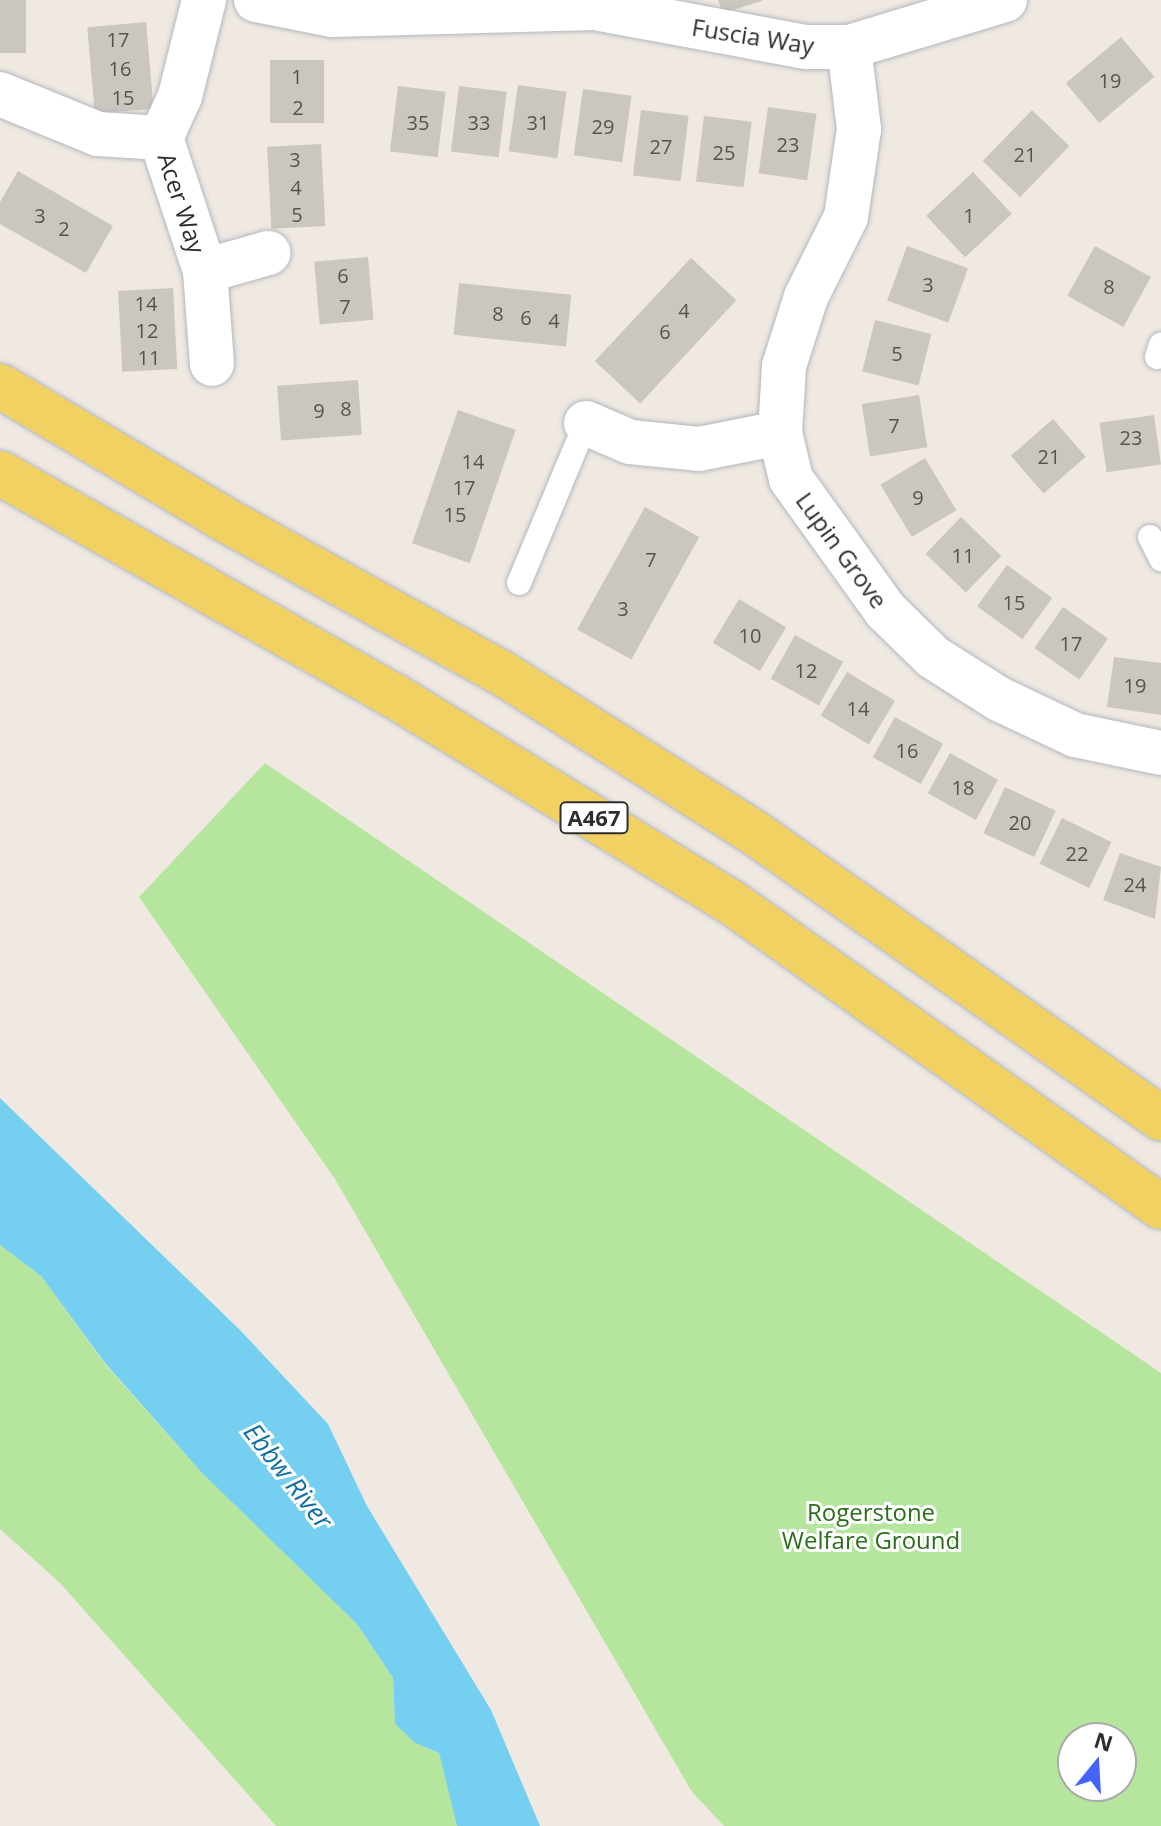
<!DOCTYPE html>
<style>
body{margin:0}
#map{position:relative;width:1161px;height:1826px;overflow:hidden;background:#efe9e1;font-family:"Open Sans",sans-serif}
div>[style]{position:absolute}
[style*='--x']{left:calc(var(--x)*1px);top:calc(var(--y)*1px);width:calc(var(--w)*1px);rotate:calc(var(--a)*1deg)}
.green>*{inset:0;background:#b6e59e}
.water>*{inset:0;background:#75cff0}
.building>*{inset:0;background:#cbc7bf;transform-origin:0 0}
.roads{filter:drop-shadow(0 0 2px #b4b7c1) drop-shadow(0 0 2px #b4b7c1)}
.service>*{height:24px;margin:-12px;padding:0 12px;transform-origin:12px;border-radius:12px;background:#fff}
.minor>*{height:44px;margin:-22px;padding:0 22px;transform-origin:22px;border-radius:22px;background:#fff}
.primary>*{height:44px;margin:-22px;padding:0 22px;transform-origin:22px;border-radius:22px;background:#f2d163}
span{translate:-50% -50%;white-space:nowrap;text-align:center;line-height:1.15;-webkit-text-stroke:6px #fff;paint-order:stroke}
.number-label{font-size:20px;color:#555452}
.number-label span{-webkit-text-stroke-width:0}
.shield-label span{padding:2px 6px;background:#fff;border:2px solid;border-radius:6px;-webkit-text-stroke-width:0}
.shield-label{font-size:22px;color:#2e2e2e;font-weight:700}
.street-label{font-size:24px;color:#2e2e2e}
.park-label{font-size:24px;color:#2c6e1b}
.water-label{font-size:26px;color:#0d6fa3;font-style:italic}
.north{position:absolute;left:1057px;top:1722px;width:80px;height:80px;box-sizing:border-box;background:#fff;border:2px solid #ababab;border-radius:50%;rotate:18deg;font-size:22px;font-weight:700;line-height:32px;text-align:center;color:#2e2e2e}
.north::after{content:'';display:block;margin:auto;width:28px;height:36px;background:#4264fb;clip-path:polygon(50% 0,100% 100%,50% 72%,0 100%)}
</style>
<div id="map">
<div class="green">
<div style="clip-path:polygon(evenodd,265px 763px,1161px 1373px,1161px 1826px,724px 1826px,692px 1792px,335px 1179px,139px 897px,265px 763px,1121px 1738px,1121px 1786px,1073px 1786px,1073px 1738px,1121px 1738px)"></div>
<div style="clip-path:polygon(0 1245px,41px 1276px,105px 1364px,203px 1474px,357px 1624px,393px 1678px,395px 1724px,415px 1743px,439px 1753px,457px 1826px,276px 1826px,60px 1583px,0 1529px)"></div>
</div>
<div class="water">
<div style="clip-path:polygon(0 1098px,240px 1330px,328px 1424px,367px 1506px,491px 1710px,540px 1826px,457px 1826px,439px 1753px,415px 1743px,395px 1724px,393px 1678px,357px 1624px,203px 1474px,105px 1363px,41px 1276px,0 1245px)"></div>
</div>
<div class="building">
<div style="left:0;top:0;width:26px;height:53px"></div>
<div style="clip-path:polygon(718px 0,762px 0,762px 1px,723px 13px)"></div>
<div style="left:146px;top:22px;width:87px;height:59px;rotate:85deg"></div>
<div style="left:1121px;top:37px;width:52px;height:72px;rotate:50deg"></div>
<div style="left:270px;top:60px;width:54px;height:63px"></div>
<div style="left:518px;top:85px;width:49px;height:67px;rotate:8deg"></div>
<div style="left:398px;top:86px;width:48px;height:66px;rotate:7deg"></div>
<div style="left:459px;top:86px;width:48px;height:66px;rotate:7deg"></div>
<div style="left:583px;top:89px;width:49px;height:67px;rotate:8deg"></div>
<div style="left:768px;top:107px;width:49px;height:67px;rotate:8deg"></div>
<div style="left:641px;top:110px;width:48px;height:66px;rotate:7deg"></div>
<div style="left:1032px;top:110px;width:52px;height:71px;rotate:44deg"></div>
<div style="left:704px;top:116px;width:48px;height:66px;rotate:7deg"></div>
<div style="left:321px;top:144px;width:82px;height:54px;rotate:87deg"></div>
<div style="clip-path:polygon(18px 171px,113px 226px,86px 273px,0 224px,0 202px)"></div>
<div style="left:973px;top:172px;width:57px;height:64px;rotate:47deg"></div>
<div style="left:907px;top:246px;width:65px;height:58px;rotate:20deg"></div>
<div style="left:1095px;top:246px;width:64px;height:57px;rotate:29deg"></div>
<div style="left:368px;top:257px;width:63px;height:54px;rotate:85deg"></div>
<div style="left:691px;top:258px;width:62px;height:141px;rotate:43deg"></div>
<div style="left:459px;top:283px;width:113px;height:52px;rotate:6deg"></div>
<div style="left:173px;top:288px;width:81px;height:55px;rotate:87deg"></div>
<div style="left:875px;top:320px;width:58px;height:53px;rotate:14deg"></div>
<div style="left:358px;top:380px;width:55px;height:81px;rotate:86deg"></div>
<div style="left:919px;top:395px;width:53px;height:58px;rotate:81deg"></div>
<div style="left:458px;top:410px;width:61px;height:141px;rotate:19deg"></div>
<div style="left:1154px;top:415px;width:50px;height:55px;rotate:82deg"></div>
<div style="left:1053px;top:419px;width:50px;height:56px;rotate:49deg"></div>
<div style="left:925px;top:458px;width:61px;height:52px;rotate:59deg"></div>
<div style="left:645px;top:507px;width:62px;height:140px;rotate:29deg"></div>
<div style="left:961px;top:517px;width:56px;height:51px;rotate:44deg"></div>
<div style="left:1007px;top:565px;width:56px;height:51px;rotate:36deg"></div>
<div style="left:739px;top:599px;width:55px;height:51px;rotate:31deg"></div>
<div style="left:1063px;top:607px;width:55px;height:50px;rotate:35deg"></div>
<div style="left:795px;top:635px;width:55px;height:50px;rotate:29deg"></div>
<div style="clip-path:polygon(1114px 657px,1161px 663px,1161px 715px,1107px 707px)"></div>
<div style="left:847px;top:672px;width:56px;height:51px;rotate:31deg"></div>
<div style="left:895px;top:717px;width:55px;height:46px;rotate:29deg"></div>
<div style="left:950px;top:753px;width:55px;height:46px;rotate:29deg"></div>
<div style="left:1005px;top:787px;width:56px;height:51px;rotate:25deg"></div>
<div style="left:1062px;top:818px;width:55px;height:51px;rotate:26deg"></div>
<div style="clip-path:polygon(1120px 853px,1161px 867px,1155px 919px,1103px 900px)"></div>
</div>
<div class="roads">
<div class="service">
<div style="--x:1157;--y:357;--w:13;--a:-72"></div>
<div style="--x:1150;--y:537;--w:25;--a:63"></div>
<div style="--x:519;--y:583;--w:173;--a:-67.3"></div>
</div>
<div class="minor">
<div style="--x:204;--y:0;--w:99;--a:104"></div>
<div style="--x:180;--y:96;--w:46;--a:114.3"></div>
<div style="--x:161;--y:138;--w:140;--a:71.7"></div>
<div style="--x:205;--y:271;--w:93;--a:85.7"></div>
<div style="--x:256;--y:0;--w:77;--a:11.2"></div>
<div style="--x:332;--y:15;--w:263;--a:-1.5"></div>
<div style="--x:595;--y:8;--w:215;--a:10.5"></div>
<div style="--x:806;--y:47;--w:43;--a:0"></div>
<div style="--x:849;--y:47;--w:163;--a:-16.8"></div>
<div style="--x:849;--y:47;--w:83;--a:83"></div>
<div style="--x:859;--y:129;--w:89;--a:98.4"></div>
<div style="--x:846;--y:217;--w:89;--a:116.6"></div>
<div style="--x:806;--y:297;--w:72;--a:107.7"></div>
<div style="--x:784;--y:366;--w:67;--a:93.4"></div>
<div style="--x:780;--y:433;--w:47;--a:76.6"></div>
<div style="--x:791;--y:479;--w:161;--a:54.3"></div>
<div style="--x:885;--y:610;--w:67;--a:44.4"></div>
<div style="--x:933;--y:657;--w:78;--a:32.5"></div>
<div style="--x:999;--y:699;--w:84;--a:25.3"></div>
<div style="--x:1075;--y:735;--w:88;--a:11.8"></div>
<div style="--x:0;--y:94;--w:106;--a:22.2"></div>
<div style="--x:98;--y:134;--w:63;--a:3.6"></div>
<div style="--x:205;--y:271;--w:66;--a:-15.9"></div>
<div style="--x:586;--y:423;--w:48;--a:23.4"></div>
<div style="--x:630;--y:442;--w:69;--a:5.8"></div>
<div style="--x:699;--y:449;--w:83;--a:-11.2"></div>
</div>
<div class="primary">
<div style="--x:0;--y:386;--w:258;--a:30.7"></div>
<div style="--x:222;--y:518;--w:324;--a:29"></div>
<div style="--x:505;--y:675;--w:292;--a:32.3"></div>
<div style="--x:752;--y:831;--w:500;--a:35.1"></div>
<div style="--x:0;--y:473;--w:451;--a:29.5"></div>
<div style="--x:393;--y:695;--w:396;--a:31.5"></div>
<div style="--x:731;--y:902;--w:527;--a:35.35"></div>
</div>
</div>
<div class="number-label">
<span style="left:118px;top:39px">17</span>
<span style="left:120px;top:68px">16</span>
<span style="left:297px;top:76px">1</span>
<span style="left:1110px;top:80px">19</span>
<span style="left:123px;top:97px">15</span>
<span style="left:298px;top:107px">2</span>
<span style="left:418px;top:122px">35</span>
<span style="left:479px;top:122px">33</span>
<span style="left:538px;top:122px">31</span>
<span style="left:603px;top:126px">29</span>
<span style="left:788px;top:144px">23</span>
<span style="left:661px;top:146px">27</span>
<span style="left:724px;top:152px">25</span>
<span style="left:1025px;top:154px">21</span>
<span style="left:295px;top:159px">3</span>
<span style="left:296px;top:187px">4</span>
<span style="left:297px;top:214px">5</span>
<span style="left:40px;top:215px">3</span>
<span style="left:969px;top:215px">1</span>
<span style="left:64px;top:228px">2</span>
<span style="left:343px;top:275px">6</span>
<span style="left:928px;top:284px">3</span>
<span style="left:1109px;top:286px">8</span>
<span style="left:146px;top:303px">14</span>
<span style="left:345px;top:306px">7</span>
<span style="left:684px;top:310px">4</span>
<span style="left:498px;top:313px">8</span>
<span style="left:526px;top:317px">6</span>
<span style="left:554px;top:320px">4</span>
<span style="left:147px;top:330px">12</span>
<span style="left:665px;top:331px">6</span>
<span style="left:897px;top:353px">5</span>
<span style="left:149px;top:357px">11</span>
<span style="left:346px;top:408px">8</span>
<span style="left:319px;top:410px">9</span>
<span style="left:894px;top:425px">7</span>
<span style="left:1131px;top:437px">23</span>
<span style="left:1049px;top:456px">21</span>
<span style="left:473px;top:461px">14</span>
<span style="left:464px;top:487px">17</span>
<span style="left:918px;top:497px">9</span>
<span style="left:455px;top:514px">15</span>
<span style="left:963px;top:555px">11</span>
<span style="left:651px;top:559px">7</span>
<span style="left:1014px;top:602px">15</span>
<span style="left:623px;top:608px">3</span>
<span style="left:750px;top:635px">10</span>
<span style="left:1071px;top:643px">17</span>
<span style="left:806px;top:670px">12</span>
<span style="left:1135px;top:685px">19</span>
<span style="left:858px;top:708px">14</span>
<span style="left:907px;top:750px">16</span>
<span style="left:963px;top:787px">18</span>
<span style="left:1020px;top:822px">20</span>
<span style="left:1077px;top:853px">22</span>
<span style="left:1135px;top:884px">24</span>
</div>
<div class="shield-label">
<span style="left:594px;top:818px">A467</span>
</div>
<div class="street-label">
<span style="left:753px;top:36px;rotate:9deg">Fuscia Way</span>
<span style="left:182px;top:203px;rotate:72deg">Acer Way</span>
<span style="left:842px;top:550px;rotate:54deg">Lupin Grove</span>
</div>
<div class="park-label">
<span style="left:871px;top:1526px">Rogerstone<br>Welfare Ground</span>
</div>
<div class="water-label">
<span style="left:288px;top:1476px;rotate:52deg">Ebbw River</span>
</div>
<div class="north">N</div>
</div>
